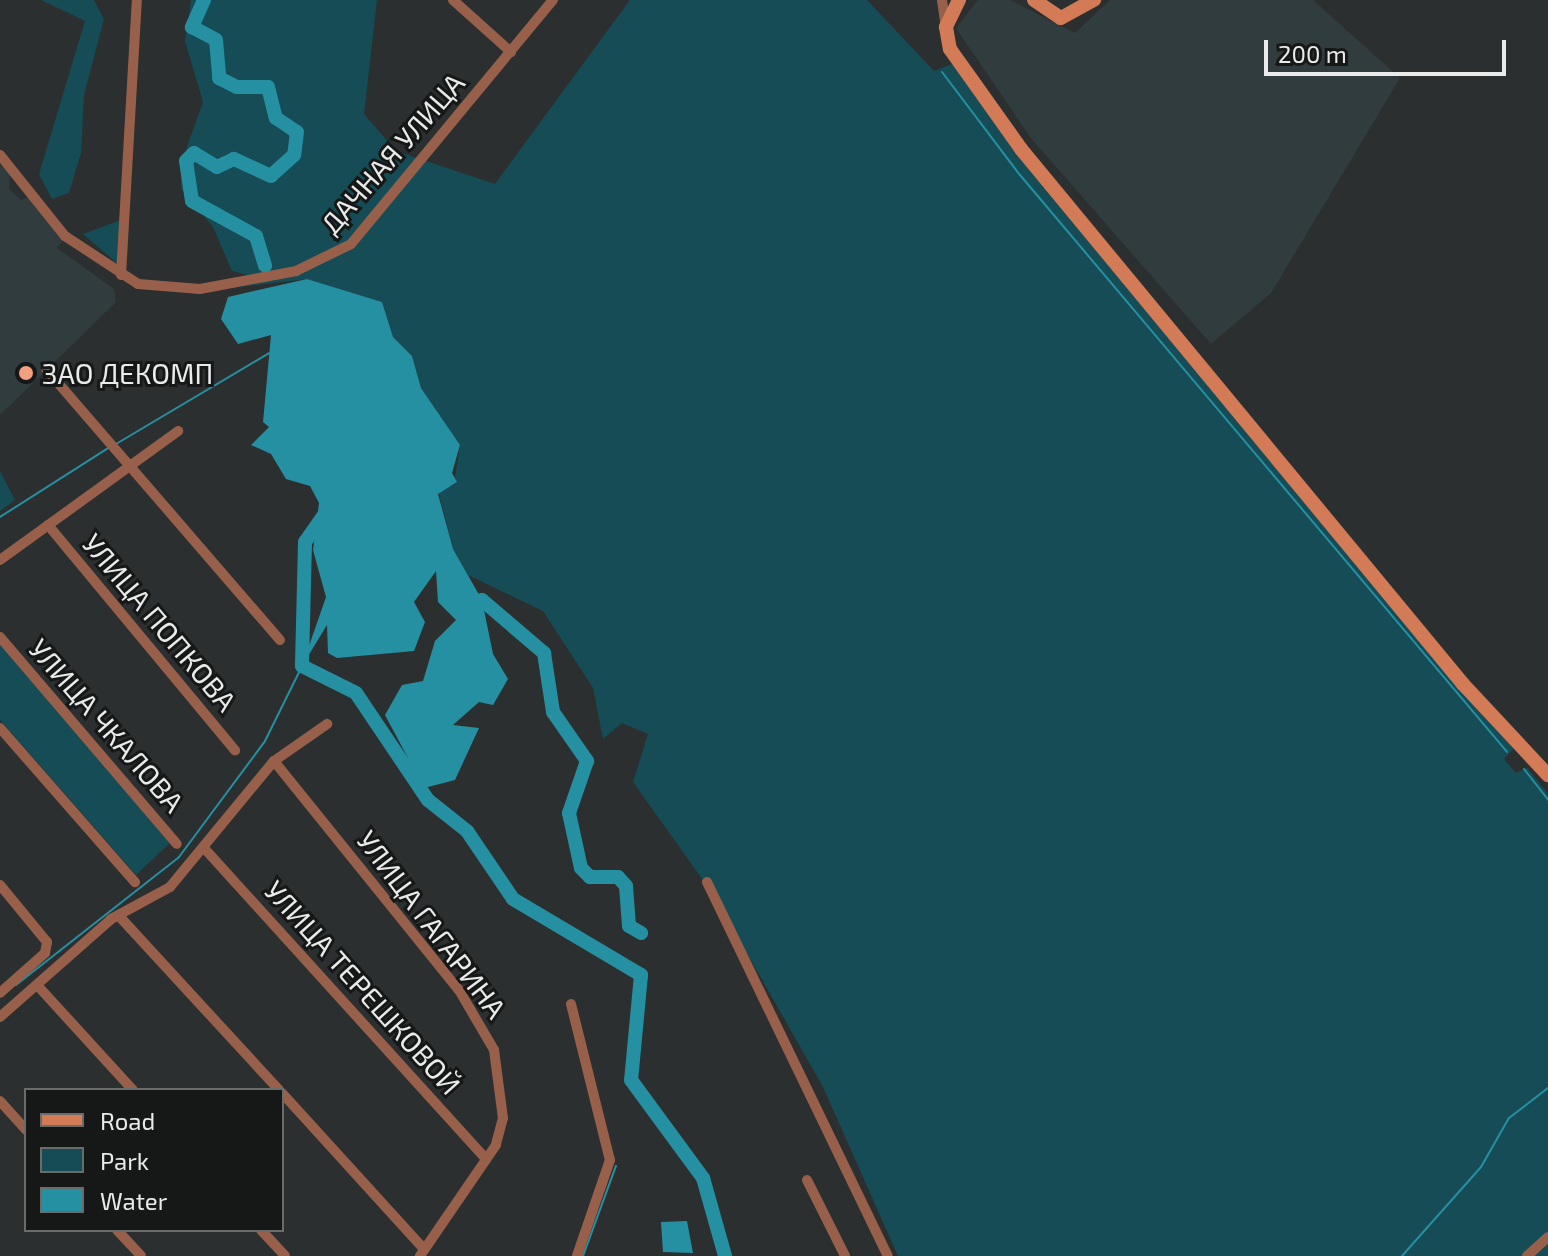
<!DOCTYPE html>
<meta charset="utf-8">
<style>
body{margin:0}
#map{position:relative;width:1548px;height:1256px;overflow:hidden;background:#2c2f30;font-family:"Exo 2",sans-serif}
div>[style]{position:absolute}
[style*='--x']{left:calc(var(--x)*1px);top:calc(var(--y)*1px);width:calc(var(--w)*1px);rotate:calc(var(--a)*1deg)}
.built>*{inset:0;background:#313c3e}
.green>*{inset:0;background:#154c56}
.water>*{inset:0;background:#2590a2}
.stream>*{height:2px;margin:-1px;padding:0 1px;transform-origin:1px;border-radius:1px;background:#2590a2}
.river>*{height:14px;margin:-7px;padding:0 7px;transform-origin:7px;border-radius:7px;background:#2590a2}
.street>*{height:10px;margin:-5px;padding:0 5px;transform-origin:5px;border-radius:5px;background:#98604a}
.secondary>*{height:14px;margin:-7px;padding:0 7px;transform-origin:7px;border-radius:7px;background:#d37a57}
.dots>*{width:22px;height:22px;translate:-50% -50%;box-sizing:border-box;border:4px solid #161717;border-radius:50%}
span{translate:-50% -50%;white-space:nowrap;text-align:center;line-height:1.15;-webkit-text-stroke:6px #161717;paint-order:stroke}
.street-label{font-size:28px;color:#e9ebeb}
.poi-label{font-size:28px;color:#e9ebeb}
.left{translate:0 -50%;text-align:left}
.legend{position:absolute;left:24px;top:1088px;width:260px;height:144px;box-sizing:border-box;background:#161717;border:2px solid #6a6c6c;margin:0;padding:10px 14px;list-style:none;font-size:24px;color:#e9ebeb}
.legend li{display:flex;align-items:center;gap:16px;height:40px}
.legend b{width:40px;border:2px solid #6a6c6c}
.scale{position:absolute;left:1264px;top:40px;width:242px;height:36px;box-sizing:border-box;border:4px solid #e9ebeb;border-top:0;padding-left:10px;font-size:24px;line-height:28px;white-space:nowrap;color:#e9ebeb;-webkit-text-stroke:6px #161717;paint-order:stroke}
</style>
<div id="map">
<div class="built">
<div style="clip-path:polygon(978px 0,1010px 0,1075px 33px,1110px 0,1313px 0,1400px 78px,1271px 293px,1211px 344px,1030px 137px,956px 28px)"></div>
<div style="clip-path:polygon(0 165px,10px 172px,9px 189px,21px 200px,29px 197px,63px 240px,57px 248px,114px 289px,116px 302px,0 415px)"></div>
</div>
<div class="green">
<div style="clip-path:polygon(41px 0,94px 0,104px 19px,84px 95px,81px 153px,69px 193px,52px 199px,39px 174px,85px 21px)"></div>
<div style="clip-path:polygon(191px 0,377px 0,364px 114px,396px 151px,495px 184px,630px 0,867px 0,934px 71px,954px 63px,1019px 157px,1516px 746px,1504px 759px,1516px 773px,1527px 768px,1548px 794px,1548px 1256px,898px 1256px,823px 1087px,715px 897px,633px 782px,648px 734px,622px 723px,603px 739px,593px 688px,543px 611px,468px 575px,453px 549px,438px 490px,454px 485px,460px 445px,421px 388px,412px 356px,393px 337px,382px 302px,307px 279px,221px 289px,306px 272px,294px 266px,251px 276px,232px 271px,213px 227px,181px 189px,182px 161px,203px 102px,185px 41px)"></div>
<div style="clip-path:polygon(121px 220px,118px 264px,83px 234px)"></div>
<div style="clip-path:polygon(0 471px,15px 500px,0 511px)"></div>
<div style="clip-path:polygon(0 642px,170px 843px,136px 875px,0 720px)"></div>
</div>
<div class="water">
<div style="clip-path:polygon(307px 279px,382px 302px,393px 337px,412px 356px,421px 388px,460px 445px,452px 473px,457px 482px,438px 494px,453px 549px,482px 600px,493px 654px,508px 679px,493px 705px,479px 702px,453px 725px,479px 728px,455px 780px,424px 788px,385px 715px,402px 685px,423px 681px,435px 641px,456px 620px,438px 602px,436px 571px,414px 602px,425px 622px,414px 651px,337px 658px,328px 653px,327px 625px,302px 666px,326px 597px,313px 550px,319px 503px,310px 486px,286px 479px,271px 454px,251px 445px,269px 427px,263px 422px,271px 335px,238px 344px,221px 319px,228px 297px)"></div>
<div style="clip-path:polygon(687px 1221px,693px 1253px,663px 1252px,661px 1222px)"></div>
</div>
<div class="stream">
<div style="--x:942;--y:72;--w:129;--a:52.9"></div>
<div style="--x:1020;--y:175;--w:755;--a:49.83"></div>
<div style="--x:116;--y:444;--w:178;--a:-30.7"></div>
<div style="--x:0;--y:517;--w:130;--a:-32.5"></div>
<div style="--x:1524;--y:769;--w:39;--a:52"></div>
<div style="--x:16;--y:985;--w:207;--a:-38.1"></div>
<div style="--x:179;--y:857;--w:144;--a:-53.4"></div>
<div style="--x:265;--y:741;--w:84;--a:-63.7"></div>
<div style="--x:583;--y:1256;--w:96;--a:-69.9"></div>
<div style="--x:1402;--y:1256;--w:119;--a:-48.4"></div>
<div style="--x:1481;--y:1167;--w:56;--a:-60.3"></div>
<div style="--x:1509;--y:1118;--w:49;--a:-37.6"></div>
</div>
<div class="river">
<div style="--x:204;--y:0;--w:30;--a:114"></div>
<div style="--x:192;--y:27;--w:27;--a:28"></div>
<div style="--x:216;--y:40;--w:38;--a:85"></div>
<div style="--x:219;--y:78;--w:20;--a:27"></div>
<div style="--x:237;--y:87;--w:31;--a:0"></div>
<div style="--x:268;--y:87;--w:32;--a:76"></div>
<div style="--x:276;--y:118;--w:25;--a:34"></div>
<div style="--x:297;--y:132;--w:23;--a:97"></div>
<div style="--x:294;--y:155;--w:31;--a:138"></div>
<div style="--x:271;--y:176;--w:41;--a:-155.3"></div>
<div style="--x:234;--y:159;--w:19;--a:155"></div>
<div style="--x:217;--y:167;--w:27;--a:-149"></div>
<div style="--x:194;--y:153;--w:11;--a:135"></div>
<div style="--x:186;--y:161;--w:40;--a:81.5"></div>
<div style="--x:192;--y:201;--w:73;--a:28.7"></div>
<div style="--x:256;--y:236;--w:31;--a:73"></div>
<div style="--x:324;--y:515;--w:33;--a:125"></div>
<div style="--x:305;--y:542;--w:124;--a:91.4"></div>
<div style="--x:302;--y:666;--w:60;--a:26.6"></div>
<div style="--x:356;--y:693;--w:129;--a:56.1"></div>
<div style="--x:428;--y:800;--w:50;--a:38.5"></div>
<div style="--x:467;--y:831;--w:82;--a:55.9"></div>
<div style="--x:513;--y:899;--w:149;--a:30.7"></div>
<div style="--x:641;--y:975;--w:105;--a:95.4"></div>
<div style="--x:631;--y:1080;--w:122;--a:53.7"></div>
<div style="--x:703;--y:1178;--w:81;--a:74.2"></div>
<div style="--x:467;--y:606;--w:16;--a:-22"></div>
<div style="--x:482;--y:600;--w:82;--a:40.5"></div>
<div style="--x:544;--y:653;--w:60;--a:81.3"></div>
<div style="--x:553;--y:712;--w:60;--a:55.2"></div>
<div style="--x:587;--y:761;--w:55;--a:109.1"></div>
<div style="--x:569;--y:813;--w:56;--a:77.7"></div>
<div style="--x:581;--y:868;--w:13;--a:45"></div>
<div style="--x:590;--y:877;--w:28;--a:0"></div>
<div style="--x:618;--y:877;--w:12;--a:48"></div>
<div style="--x:626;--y:886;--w:40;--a:85.7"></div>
<div style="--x:629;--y:926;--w:14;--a:30"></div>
</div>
<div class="street">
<div style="--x:453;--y:0;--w:78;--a:41.9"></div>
<div style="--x:942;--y:0;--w:27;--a:82"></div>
<div style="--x:0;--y:155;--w:104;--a:51.3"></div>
<div style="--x:65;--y:236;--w:87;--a:33.3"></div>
<div style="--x:138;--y:284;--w:62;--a:4.6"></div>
<div style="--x:200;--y:289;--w:98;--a:-10.6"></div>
<div style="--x:296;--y:271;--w:61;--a:-26.1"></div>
<div style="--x:351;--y:244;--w:317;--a:-50.4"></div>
<div style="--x:121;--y:275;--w:275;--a:-86.7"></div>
<div style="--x:46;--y:369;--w:358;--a:49.2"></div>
<div style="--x:48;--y:525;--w:293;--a:50.3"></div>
<div style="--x:0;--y:560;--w:220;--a:-35.9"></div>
<div style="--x:0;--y:637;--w:272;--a:49.5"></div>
<div style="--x:0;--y:728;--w:205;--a:48.8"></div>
<div style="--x:274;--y:761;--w:294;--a:51.1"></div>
<div style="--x:459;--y:990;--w:69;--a:59.7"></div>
<div style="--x:494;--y:1050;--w:69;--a:82.5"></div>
<div style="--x:503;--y:1118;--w:28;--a:105"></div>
<div style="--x:496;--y:1145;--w:135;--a:124.4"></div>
<div style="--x:204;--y:848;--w:420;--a:47.8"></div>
<div style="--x:707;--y:882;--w:415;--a:64.2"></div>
<div style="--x:0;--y:885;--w:74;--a:50.5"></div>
<div style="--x:47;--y:942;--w:11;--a:100"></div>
<div style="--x:45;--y:953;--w:60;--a:138.4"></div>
<div style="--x:119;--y:916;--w:236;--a:47.4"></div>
<div style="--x:37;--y:985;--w:142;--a:47.6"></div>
<div style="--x:571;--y:1004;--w:161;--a:76"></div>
<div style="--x:610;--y:1160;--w:102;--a:109"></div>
<div style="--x:0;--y:1017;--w:148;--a:-41.4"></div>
<div style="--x:111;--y:919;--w:67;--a:-28.5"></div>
<div style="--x:170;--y:887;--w:163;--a:-50.5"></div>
<div style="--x:274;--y:761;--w:65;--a:-34.9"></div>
<div style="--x:282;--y:1093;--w:211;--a:47.7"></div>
<div style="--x:0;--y:1101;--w:39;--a:48"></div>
<div style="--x:807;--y:1180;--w:85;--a:63.4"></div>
<div style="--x:117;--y:1230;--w:35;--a:47"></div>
<div style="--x:261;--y:1230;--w:35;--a:47"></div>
<div style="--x:1527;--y:1256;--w:28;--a:-42"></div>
</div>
<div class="secondary">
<div style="--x:959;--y:0;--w:30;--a:116"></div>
<div style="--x:946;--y:27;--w:22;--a:80"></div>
<div style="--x:950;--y:49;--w:123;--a:54.6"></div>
<div style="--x:1021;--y:149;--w:694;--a:50.44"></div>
<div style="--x:1463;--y:684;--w:125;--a:47"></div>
<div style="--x:1034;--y:0;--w:32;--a:34"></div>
<div style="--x:1061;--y:18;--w:38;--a:-29"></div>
</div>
<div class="dots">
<div style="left:26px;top:373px;background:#f2a080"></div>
</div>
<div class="street-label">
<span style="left:392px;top:153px;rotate:-49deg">ДАЧНАЯ УЛИЦА</span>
<span style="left:160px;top:622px;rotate:50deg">УЛИЦА ПОПКОВА</span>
<span style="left:107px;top:725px;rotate:49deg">УЛИЦА ЧКАЛОВА</span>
<span style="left:432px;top:924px;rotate:53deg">УЛИЦА ГАГАРИНА</span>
<span style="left:363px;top:987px;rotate:48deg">УЛИЦА ТЕРЕШКОВОЙ</span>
</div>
<div class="poi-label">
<span class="left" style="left:42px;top:373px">ЗАО ДЕКОМП</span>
</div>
<ul class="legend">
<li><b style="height:10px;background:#d37a57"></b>Road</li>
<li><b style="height:22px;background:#154c56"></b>Park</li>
<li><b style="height:22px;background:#2590a2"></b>Water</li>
</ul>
<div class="scale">200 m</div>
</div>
